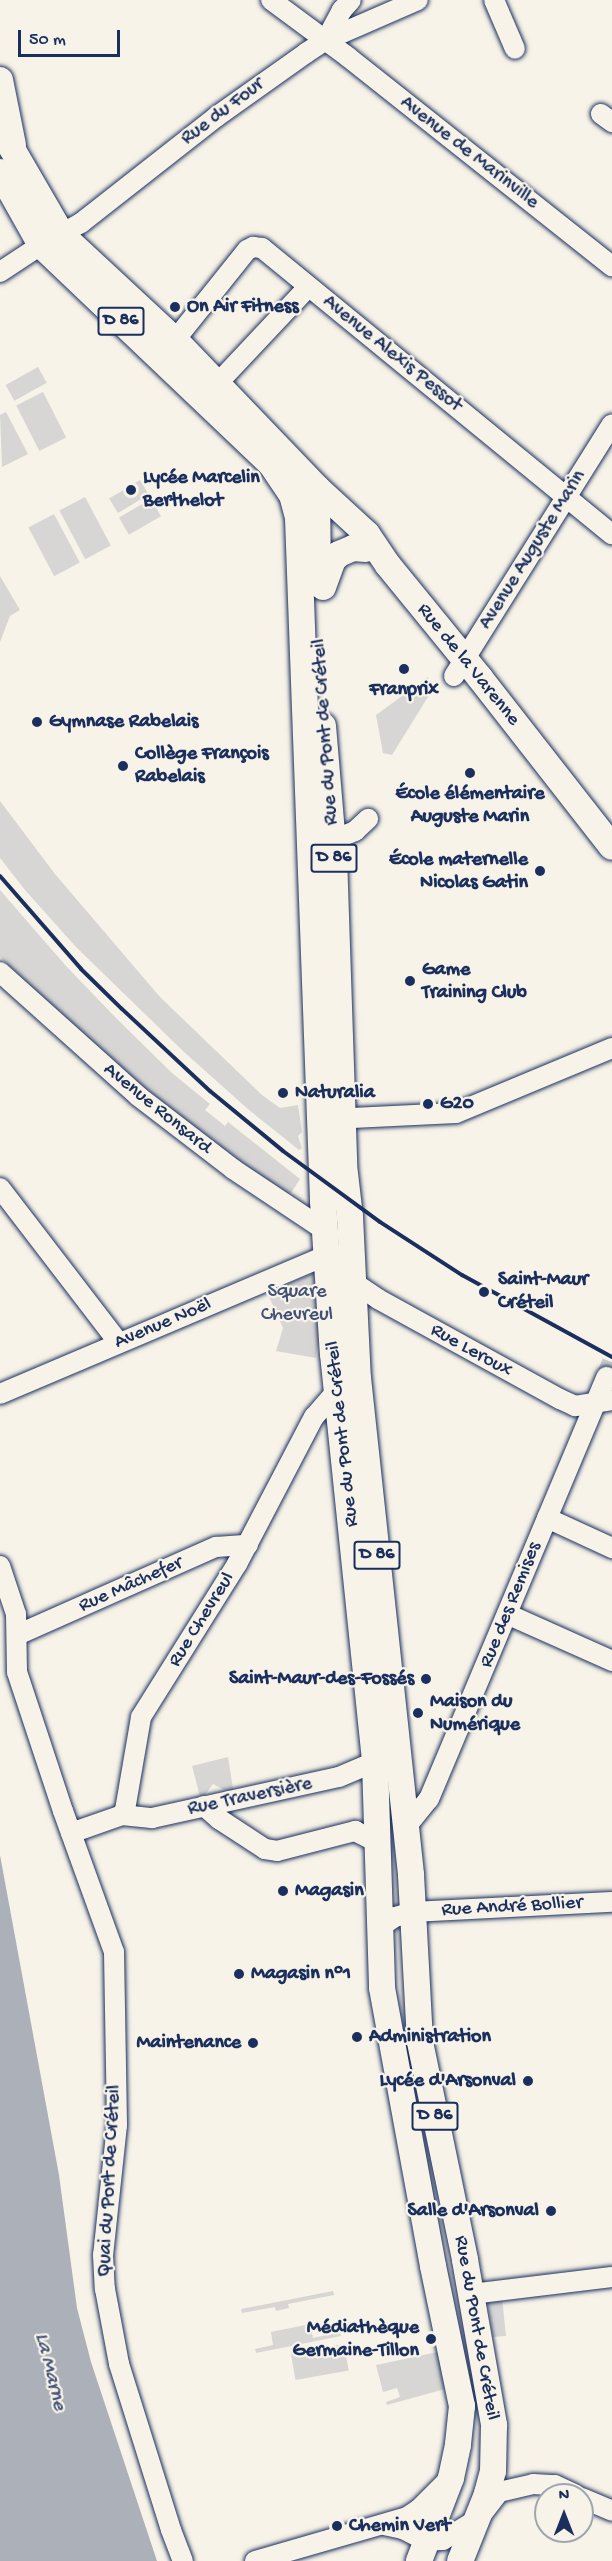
<!DOCTYPE html>
<meta charset="utf-8">
<style>
body{margin:0}
#map{position:relative;width:612px;height:2561px;overflow:hidden;background:#f7f3e8;font-family:"Gochi Hand",sans-serif}
div>[style]{position:absolute}
[style*='--x']{left:calc(var(--x)*1px);top:calc(var(--y)*1px);width:calc(var(--w)*1px);rotate:calc(var(--a)*1deg)}
.green>*{inset:0;background:#d7d6d4;transform-origin:0 0}
.water>*{inset:0;background:#acb0b9}
.minor-tunnel>*{height:20px;margin-top:-10px;transform-origin:0;background:repeating-linear-gradient(90deg,#cbcccc 0 20px,transparent 0 30px)}
.roads{filter:drop-shadow(0 0 2px #1b2f5e) drop-shadow(0 0 2px #1b2f5e)}
.minor>*{height:20px;margin:-10px;padding:0 10px;transform-origin:10px;border-radius:10px;background:#f7f3e8}
.major>*{height:26px;margin:-13px;padding:0 13px;transform-origin:13px;border-radius:13px;background:#f7f3e8}
.rail>*{height:4px;margin:-2px;padding:0 2px;transform-origin:2px;border-radius:2px;background:#1b2f5e}
.dots>*{width:16px;height:16px;translate:-50% -50%;box-sizing:border-box;border:3px solid #f7f3e8;border-radius:50%}
span{translate:-50% -50%;white-space:nowrap;text-align:center;line-height:1.15;-webkit-text-stroke:4.5px #f7f3e8;paint-order:stroke}
.shield-label span{padding:2px 4px;background:#f7f3e8;border:2px solid;border-radius:4px;-webkit-text-stroke-width:0}
.shield-label{font-size:18px;color:#1b2f5e;font-weight:700}
.street-label{font-size:20px;color:#1b2f5e}
.poi-label{font-size:20px;color:#1b2f5e;font-weight:700}
.left{translate:0 -50%;text-align:left}
.right{translate:-100% -50%;text-align:right}
.park-label{font-size:20px;color:#415076}
.water-label{font-size:21px;color:#465679;font-style:italic}
.north{position:absolute;left:534px;top:2483px;width:60px;height:60px;box-sizing:border-box;background:#f7f3e8;border:2px solid #9fa5b1;border-radius:50%;rotate:0deg;font-size:16px;font-weight:700;line-height:24px;text-align:center;color:#1b2f5e}
.north::after{content:'';display:block;margin:auto;width:21px;height:27px;background:#1b2f5e;clip-path:polygon(50% 0,100% 100%,50% 72%,0 100%)}
.scale{position:absolute;left:18px;top:30px;width:102px;height:27px;box-sizing:border-box;border:3px solid #1b2f5e;border-top:0;padding-left:8px;font-size:18px;line-height:21px;white-space:nowrap;color:#1b2f5e;-webkit-text-stroke:4px #f7f3e8;paint-order:stroke}
</style>
<div id="map">
<div class="green">
<div style="left:38px;top:367px;width:18px;height:37px;rotate:61deg"></div>
<div style="left:43px;top:392px;width:51px;height:30px;rotate:63deg"></div>
<div style="clip-path:polygon(6px 412px,28px 454px,2px 467px,0 415px)"></div>
<div style="left:140px;top:480px;width:17px;height:36px;rotate:59deg"></div>
<div style="left:85px;top:497px;width:55px;height:29px;rotate:62deg"></div>
<div style="left:151px;top:499px;width:20px;height:37px;rotate:60deg"></div>
<div style="left:54px;top:514px;width:55px;height:29px;rotate:62deg"></div>
<div style="clip-path:polygon(0 576px,20px 610px,10px 616px,0 642px)"></div>
<div style="clip-path:polygon(428px 677px,431px 692px,392px 755px,383px 753px,376px 715px)"></div>
<div style="clip-path:polygon(0 801px,55px 874px,160px 997px,262px 1095px,280px 1108px,298px 1105px,302px 1132px,298px 1136px,302px 1148px,299px 1150px,249px 1110px,184px 1052px,76px 947px,25px 890px,0 858px)"></div>
<div style="clip-path:polygon(0 890px,66px 966px,116px 1018px,172px 1073px,210px 1104px,205px 1110px,225px 1126px,228px 1122px,300px 1179px,291px 1193px,284px 1193px,190px 1127px,79px 1032px,0 957px)"></div>
<div style="clip-path:polygon(312px 1274px,316px 1277px,320px 1330px,316px 1358px,276px 1351px,283px 1328px,267px 1292px)"></div>
<div style="clip-path:polygon(228px 1757px,234px 1795px,213px 1784px,201px 1800px,192px 1766px)"></div>
<div style="clip-path:polygon(333px 2291px,334px 2295px,288px 2304px,289px 2308px,276px 2311px,275px 2307px,242px 2313px,241px 2309px)"></div>
<div style="clip-path:polygon(502px 2298px,506px 2336px,493px 2337px,487px 2300px)"></div>
<div style="clip-path:polygon(310px 2324px,313px 2338px,340px 2332px,341px 2336px,256px 2353px,255px 2349px,273px 2345px,271px 2332px)"></div>
<div style="left:344px;top:2344px;width:27px;height:54px;rotate:80deg"></div>
<div style="clip-path:polygon(438px 2352px,445px 2389px,387px 2405px,386px 2402px,400px 2397px,397px 2388px,383px 2392px,376px 2365px)"></div>
</div>
<div class="water">
<div style="clip-path:polygon(0 1855px,59px 2175px,77px 2308px,91px 2362px,157px 2561px,0 2561px)"></div>
</div>
<div class="minor-tunnel">
<div style="--x:606;--y:1377;--w:16;--a:-68"></div>
</div>
<div class="roads">
<div class="minor">
<div style="--x:271;--y:0;--w:96;--a:36.5"></div>
<div style="--x:348;--y:57;--w:337;--a:38.4"></div>
<div style="--x:494;--y:0;--w:53;--a:66.8"></div>
<div style="--x:326;--y:40;--w:34;--a:-62"></div>
<div style="--x:342;--y:10;--w:13;--a:-48"></div>
<div style="--x:601;--y:114;--w:14;--a:36"></div>
<div style="--x:0;--y:272;--w:49;--a:-33.4"></div>
<div style="--x:41;--y:245;--w:46;--a:-28.8"></div>
<div style="--x:81;--y:223;--w:172;--a:-38.1"></div>
<div style="--x:216;--y:117;--w:110;--a:-35.4"></div>
<div style="--x:306;--y:53;--w:24;--a:-33"></div>
<div style="--x:326;--y:40;--w:100;--a:-23.5"></div>
<div style="--x:175;--y:340;--w:115;--a:-51.3"></div>
<div style="--x:247;--y:250;--w:7;--a:-27"></div>
<div style="--x:253;--y:247;--w:9;--a:6"></div>
<div style="--x:262;--y:248;--w:452;--a:39.3"></div>
<div style="--x:217;--y:384;--w:133;--a:-46.8"></div>
<div style="--x:454;--y:676;--w:297;--a:-57.9"></div>
<div style="--x:320;--y:841;--w:13;--a:-4"></div>
<div style="--x:333;--y:840;--w:24;--a:-22"></div>
<div style="--x:355;--y:831;--w:18;--a:-43"></div>
<div style="--x:0;--y:972;--w:186;--a:41.9"></div>
<div style="--x:138;--y:1096;--w:120;--a:37.5"></div>
<div style="--x:233;--y:1169;--w:112;--a:33.7"></div>
<div style="--x:331;--y:1119;--w:125;--a:-2.7"></div>
<div style="--x:456;--y:1113;--w:169;--a:-22.6"></div>
<div style="--x:0;--y:1188;--w:195;--a:52.5"></div>
<div style="--x:353;--y:1282;--w:30;--a:34"></div>
<div style="--x:378;--y:1299;--w:208;--a:28.8"></div>
<div style="--x:560;--y:1399;--w:17;--a:25"></div>
<div style="--x:575;--y:1406;--w:37;--a:-9"></div>
<div style="--x:0;--y:1394;--w:355;--a:-23"></div>
<div style="--x:547;--y:1518;--w:72;--a:24.8"></div>
<div style="--x:0;--y:1566;--w:51;--a:71.6"></div>
<div style="--x:16;--y:1614;--w:58;--a:89"></div>
<div style="--x:17;--y:1672;--w:146;--a:71.7"></div>
<div style="--x:63;--y:1811;--w:150;--a:70.1"></div>
<div style="--x:114;--y:1952;--w:173;--a:89"></div>
<div style="--x:117;--y:2125;--w:131;--a:96.1"></div>
<div style="--x:103;--y:2255;--w:34;--a:87"></div>
<div style="--x:105;--y:2289;--w:76;--a:79.4"></div>
<div style="--x:119;--y:2364;--w:174;--a:72.6"></div>
<div style="--x:171;--y:2530;--w:33;--a:69"></div>
<div style="--x:507;--y:1614;--w:115;--a:24.1"></div>
<div style="--x:17;--y:1635;--w:218;--a:-23.9"></div>
<div style="--x:216;--y:1547;--w:32;--a:-4"></div>
<div style="--x:204;--y:1806;--w:20;--a:41"></div>
<div style="--x:219;--y:1819;--w:55;--a:33.1"></div>
<div style="--x:265;--y:1849;--w:12;--a:9"></div>
<div style="--x:277;--y:1851;--w:81;--a:-14.4"></div>
<div style="--x:355;--y:1831;--w:25;--a:27"></div>
<div style="--x:122;--y:1815;--w:30;--a:6"></div>
<div style="--x:152;--y:1818;--w:191;--a:-12.4"></div>
<div style="--x:339;--y:1777;--w:39;--a:-23"></div>
<div style="--x:406;--y:1827;--w:36;--a:-51"></div>
<div style="--x:429;--y:1799;--w:458;--a:-67.2"></div>
<div style="--x:71;--y:1833;--w:54;--a:-19.4"></div>
<div style="--x:122;--y:1815;--w:6;--a:-59"></div>
<div style="--x:125;--y:1810;--w:94;--a:-80.2"></div>
<div style="--x:141;--y:1717;--w:181;--a:-57.9"></div>
<div style="--x:237;--y:1564;--w:166;--a:-62.4"></div>
<div style="--x:314;--y:1417;--w:37;--a:-49"></div>
<div style="--x:380;--y:1927;--w:18;--a:-34"></div>
<div style="--x:395;--y:1917;--w:18;--a:-16"></div>
<div style="--x:412;--y:1912;--w:200;--a:-2.9"></div>
<div style="--x:471;--y:2294;--w:142;--a:-6.9"></div>
<div style="--x:582;--y:2498;--w:33;--a:23"></div>
<div style="--x:384;--y:2525;--w:19;--a:12"></div>
<div style="--x:403;--y:2529;--w:27;--a:27"></div>
<div style="--x:427;--y:2541;--w:16;--a:-4"></div>
<div style="--x:443;--y:2540;--w:41;--a:-31"></div>
<div style="--x:478;--y:2519;--w:34;--a:-52"></div>
<div style="--x:499;--y:2492;--w:35;--a:-13"></div>
<div style="--x:533;--y:2484;--w:22;--a:3"></div>
<div style="--x:555;--y:2485;--w:23;--a:25"></div>
<div style="--x:255;--y:2561;--w:158;--a:-16.1"></div>
<div style="--x:407;--y:2517;--w:14;--a:-34"></div>
<div style="--x:419;--y:2509;--w:41;--a:-45"></div>
</div>
<div class="major">
<div style="--x:0;--y:80;--w:66;--a:78.7"></div>
<div style="--x:0;--y:128;--w:124;--a:59.9"></div>
<div style="--x:62;--y:235;--w:154;--a:42.9"></div>
<div style="--x:175;--y:340;--w:205;--a:46.2"></div>
<div style="--x:317;--y:488;--w:68;--a:42.6"></div>
<div style="--x:367;--y:534;--w:37;--a:56"></div>
<div style="--x:388;--y:565;--w:146;--a:50.8"></div>
<div style="--x:480;--y:678;--w:214;--a:52"></div>
<div style="--x:0;--y:172;--w:84;--a:60.7"></div>
<div style="--x:41;--y:245;--w:318;--a:43.6"></div>
<div style="--x:271;--y:464;--w:37;--a:56"></div>
<div style="--x:292;--y:495;--w:24;--a:75"></div>
<div style="--x:298;--y:518;--w:683;--a:87.9"></div>
<div style="--x:323;--y:1201;--w:153;--a:86.3"></div>
<div style="--x:333;--y:1354;--w:410;--a:84.1"></div>
<div style="--x:375;--y:1762;--w:226;--a:88.2"></div>
<div style="--x:382;--y:1988;--w:283;--a:79.6"></div>
<div style="--x:433;--y:2266;--w:143;--a:78.3"></div>
<div style="--x:462;--y:2406;--w:39;--a:96"></div>
<div style="--x:458;--y:2445;--w:34;--a:102"></div>
<div style="--x:451;--y:2478;--w:89;--a:111.1"></div>
<div style="--x:317;--y:488;--w:90;--a:89.4"></div>
<div style="--x:323;--y:587;--w:29;--a:-70"></div>
<div style="--x:333;--y:560;--w:8;--a:-45"></div>
<div style="--x:339;--y:554;--w:15;--a:-23"></div>
<div style="--x:353;--y:548;--w:13;--a:4"></div>
<div style="--x:323;--y:726;--w:130;--a:85.2"></div>
<div style="--x:334;--y:856;--w:309;--a:88.1"></div>
<div style="--x:344;--y:1165;--w:52;--a:83.4"></div>
<div style="--x:350;--y:1217;--w:161;--a:87.2"></div>
<div style="--x:358;--y:1378;--w:500;--a:83.9"></div>
<div style="--x:411;--y:1875;--w:167;--a:86.9"></div>
<div style="--x:420;--y:2042;--w:223;--a:78.3"></div>
<div style="--x:465;--y:2260;--w:168;--a:80"></div>
<div style="--x:494;--y:2425;--w:46;--a:91.2"></div>
<div style="--x:493;--y:2471;--w:24;--a:105"></div>
<div style="--x:487;--y:2494;--w:72;--a:111.9"></div>
</div>
</div>
<div class="rail">
<div style="--x:0;--y:876;--w:123;--a:48.9"></div>
<div style="--x:81;--y:969;--w:57;--a:44.3"></div>
<div style="--x:122;--y:1009;--w:120;--a:43"></div>
<div style="--x:210;--y:1091;--w:94;--a:39.4"></div>
<div style="--x:283;--y:1151;--w:120;--a:36.2"></div>
<div style="--x:380;--y:1222;--w:98;--a:32.9"></div>
<div style="--x:462;--y:1275;--w:171;--a:28.7"></div>
</div>
<div class="dots">
<div style="left:175px;top:307px;background:#1b2f5e"></div>
<div style="left:131px;top:490px;background:#1b2f5e"></div>
<div style="left:404px;top:669px;background:#1b2f5e"></div>
<div style="left:37px;top:722px;background:#1b2f5e"></div>
<div style="left:123px;top:766px;background:#1b2f5e"></div>
<div style="left:470px;top:773px;background:#1b2f5e"></div>
<div style="left:540px;top:871px;background:#1b2f5e"></div>
<div style="left:410px;top:981px;background:#1b2f5e"></div>
<div style="left:283px;top:1093px;background:#1b2f5e"></div>
<div style="left:428px;top:1104px;background:#1b2f5e"></div>
<div style="left:484px;top:1292px;background:#1b2f5e"></div>
<div style="left:426px;top:1679px;background:#1b2f5e"></div>
<div style="left:418px;top:1713px;background:#1b2f5e"></div>
<div style="left:283px;top:1891px;background:#1b2f5e"></div>
<div style="left:239px;top:1974px;background:#1b2f5e"></div>
<div style="left:357px;top:2037px;background:#1b2f5e"></div>
<div style="left:253px;top:2043px;background:#1b2f5e"></div>
<div style="left:528px;top:2081px;background:#1b2f5e"></div>
<div style="left:551px;top:2211px;background:#1b2f5e"></div>
<div style="left:431px;top:2339px;background:#1b2f5e"></div>
<div style="left:337px;top:2526px;background:#1b2f5e"></div>
</div>
<div class="shield-label">
<span style="left:121px;top:321px">D 86</span>
<span style="left:334px;top:858px">D 86</span>
<span style="left:377px;top:1555px">D 86</span>
<span style="left:435px;top:2116px">D 86</span>
</div>
<div class="street-label">
<span style="left:223px;top:112px;rotate:-37deg">Rue du Four</span>
<span style="left:469px;top:153px;rotate:38deg">Avenue de Marinville</span>
<span style="left:392px;top:354px;rotate:39deg">Avenue Alexis Pessot</span>
<span style="left:533px;top:550px;rotate:-58deg">Avenue Auguste Marin</span>
<span style="left:468px;top:665px;rotate:51deg">Rue de la Varenne</span>
<span style="left:326px;top:732px;rotate:-94deg">Rue du Pont de Créteil</span>
<span style="left:157px;top:1109px;rotate:39deg">Avenue Ronsard</span>
<span style="left:163px;top:1324px;rotate:-23deg">Avenue Noël</span>
<span style="left:471px;top:1351px;rotate:29deg">Rue Leroux</span>
<span style="left:343px;top:1434px;rotate:-96deg">Rue du Pont de Créteil</span>
<span style="left:131px;top:1585px;rotate:-24deg">Rue Mâchefer</span>
<span style="left:511px;top:1605px;rotate:-68deg">Rue des Remises</span>
<span style="left:202px;top:1620px;rotate:-58deg">Rue Chevreul</span>
<span style="left:250px;top:1797px;rotate:-12deg">Rue Traversière</span>
<span style="left:512px;top:1907px;rotate:-3deg">Rue André Bollier</span>
<span style="left:110px;top:2181px;rotate:-87deg">Quai du Port de Créteil</span>
<span style="left:476px;top:2328px;rotate:80deg">Rue du Pont de Créteil</span>
</div>
<div class="poi-label">
<span class="left" style="left:187px;top:307px">On Air Fitness</span>
<span class="left" style="left:143px;top:490px">Lycée Marcelin<br>Berthelot</span>
<span style="left:404px;top:690px">Franprix</span>
<span class="left" style="left:49px;top:722px">Gymnase Rabelais</span>
<span class="left" style="left:135px;top:766px">Collège François<br>Rabelais</span>
<span style="left:470px;top:806px">École élémentaire<br>Auguste Marin</span>
<span class="right" style="left:528px;top:872px">École maternelle<br>Nicolas Gatin</span>
<span class="left" style="left:422px;top:982px">Game<br>Training Club</span>
<span class="left" style="left:295px;top:1093px">Naturalia</span>
<span class="left" style="left:440px;top:1104px">G20</span>
<span class="left" style="left:498px;top:1292px">Saint-Maur<br>Créteil</span>
<span class="right" style="left:414px;top:1679px">Saint-Maur-des-Fossés</span>
<span class="left" style="left:430px;top:1714px">Maison du<br>Numérique</span>
<span class="left" style="left:295px;top:1891px">Magasin</span>
<span class="left" style="left:251px;top:1974px">Magasin n°1</span>
<span class="left" style="left:369px;top:2037px">Administration</span>
<span class="right" style="left:241px;top:2043px">Maintenance</span>
<span class="right" style="left:516px;top:2081px">Lycée d'Arsonval</span>
<span class="right" style="left:539px;top:2211px">Salle d'Arsonval</span>
<span class="right" style="left:419px;top:2340px">Médiathèque<br>Germaine-Tillon</span>
<span class="left" style="left:349px;top:2526px">Chemin Vert</span>
</div>
<div class="park-label">
<span style="left:297px;top:1304px">Square<br>Chevreul</span>
</div>
<div class="water-label">
<span style="left:49px;top:2372px;rotate:76deg">La Marne</span>
</div>
<div class="north">N</div>
<div class="scale">50 m</div>
</div>
